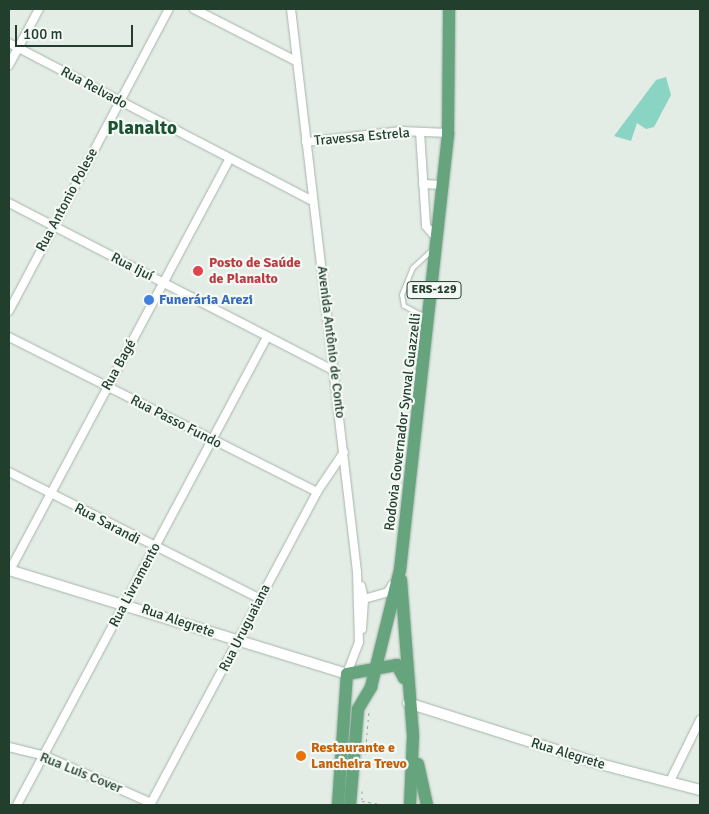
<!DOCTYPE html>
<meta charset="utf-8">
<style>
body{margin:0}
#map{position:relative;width:709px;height:814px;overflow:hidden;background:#e3ede5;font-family:Signika,sans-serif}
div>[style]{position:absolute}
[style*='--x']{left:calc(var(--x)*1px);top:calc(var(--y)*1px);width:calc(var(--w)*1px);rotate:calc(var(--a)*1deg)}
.water>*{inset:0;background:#8ad4c4}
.path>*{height:1px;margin-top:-0.5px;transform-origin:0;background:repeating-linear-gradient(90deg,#83b292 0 2.5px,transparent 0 6.5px)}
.roads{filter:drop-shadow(0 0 1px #a5b5aa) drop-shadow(0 0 1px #a5b5aa)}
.service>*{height:4px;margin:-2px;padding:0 2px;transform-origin:2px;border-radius:2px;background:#fff}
.minor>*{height:8px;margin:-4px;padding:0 4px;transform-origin:4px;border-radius:4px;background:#fff}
.tertiary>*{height:10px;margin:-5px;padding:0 5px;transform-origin:5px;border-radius:5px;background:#fff}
.primary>*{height:12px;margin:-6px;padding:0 6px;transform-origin:6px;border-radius:6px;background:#66a47e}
.dots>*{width:14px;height:14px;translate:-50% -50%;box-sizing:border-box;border:2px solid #f4f9f5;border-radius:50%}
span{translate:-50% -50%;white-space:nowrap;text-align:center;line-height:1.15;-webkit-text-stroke:4.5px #f4f9f5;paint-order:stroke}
.shield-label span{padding:1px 4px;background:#f4f9f5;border:1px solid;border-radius:4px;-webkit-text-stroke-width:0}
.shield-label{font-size:12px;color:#223f2d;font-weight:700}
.street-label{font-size:14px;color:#223f2d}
.health-label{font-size:14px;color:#be3a42;font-weight:700}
.left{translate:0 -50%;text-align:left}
.shop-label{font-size:14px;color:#366cbe;font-weight:700}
.food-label{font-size:14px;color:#c56008;font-weight:700}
.district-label{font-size:19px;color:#1d5232;font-weight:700}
.frame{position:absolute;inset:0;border:10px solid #223f2d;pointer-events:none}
.scale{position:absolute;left:15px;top:25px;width:118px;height:22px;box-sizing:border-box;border:2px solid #223f2d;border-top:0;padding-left:6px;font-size:15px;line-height:18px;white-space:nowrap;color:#223f2d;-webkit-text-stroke:4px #f4f9f5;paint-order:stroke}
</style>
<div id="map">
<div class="water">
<div style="clip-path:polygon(666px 77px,671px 95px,654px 127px,646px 129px,637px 123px,631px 141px,614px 136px,656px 80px)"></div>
</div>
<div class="path">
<div style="--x:364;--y:767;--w:56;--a:-84.9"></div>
<div style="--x:362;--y:791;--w:10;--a:90"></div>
<div style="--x:362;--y:801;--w:25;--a:9"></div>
</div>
<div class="roads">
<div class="service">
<div style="--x:425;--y:317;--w:24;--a:-152"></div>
<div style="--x:404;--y:306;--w:11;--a:-100"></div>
<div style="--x:402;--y:295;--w:29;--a:-68"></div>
<div style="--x:413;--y:268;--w:25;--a:-43"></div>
</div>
<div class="minor">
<div style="--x:194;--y:9;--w:114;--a:27"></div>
<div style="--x:291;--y:9;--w:567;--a:83.31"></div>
<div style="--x:357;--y:572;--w:70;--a:88.4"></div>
<div style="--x:359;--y:642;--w:34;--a:111"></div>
<div style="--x:9;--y:43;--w:342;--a:27.5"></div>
<div style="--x:9;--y:65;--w:64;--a:-61.8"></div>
<div style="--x:420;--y:132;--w:94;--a:86.3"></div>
<div style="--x:426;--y:226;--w:17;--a:50"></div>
<div style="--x:306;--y:142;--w:96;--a:-6.6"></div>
<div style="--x:401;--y:131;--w:47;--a:2.4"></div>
<div style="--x:423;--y:184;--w:20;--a:3"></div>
<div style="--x:9;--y:203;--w:368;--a:27.3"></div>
<div style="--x:9;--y:311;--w:342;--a:-62.1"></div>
<div style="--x:9;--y:337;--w:345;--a:26.7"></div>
<div style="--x:9;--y:472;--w:281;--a:26.8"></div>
<div style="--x:10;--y:570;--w:465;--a:-61.9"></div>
<div style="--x:361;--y:586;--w:13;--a:77"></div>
<div style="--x:364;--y:599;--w:25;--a:-16"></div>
<div style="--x:388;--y:592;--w:8;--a:-60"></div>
<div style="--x:362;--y:629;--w:30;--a:-86"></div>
<div style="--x:9;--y:747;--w:37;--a:14"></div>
<div style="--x:45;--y:756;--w:116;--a:23.9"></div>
<div style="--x:670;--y:781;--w:68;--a:-63.8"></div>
<div style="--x:17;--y:805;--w:531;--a:-61.89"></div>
<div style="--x:150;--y:805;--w:355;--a:-61.9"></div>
<div style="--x:317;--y:492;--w:48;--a:-56"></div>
</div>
<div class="tertiary">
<div style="--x:9;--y:570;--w:354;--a:17.1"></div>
<div style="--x:408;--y:703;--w:201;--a:17.6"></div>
<div style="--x:600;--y:764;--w:103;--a:14.6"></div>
</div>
<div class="primary">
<div style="--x:401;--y:580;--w:156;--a:85.6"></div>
<div style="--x:413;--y:736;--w:69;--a:92.5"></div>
<div style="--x:418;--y:764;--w:42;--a:77.6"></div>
<div style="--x:338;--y:805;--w:131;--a:-86.1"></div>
<div style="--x:347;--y:674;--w:51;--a:-10.2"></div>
<div style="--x:397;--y:665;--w:15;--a:62"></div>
<div style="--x:350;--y:805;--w:96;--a:-85.2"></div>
<div style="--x:358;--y:709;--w:26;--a:-59"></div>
<div style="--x:371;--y:687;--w:121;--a:-76.1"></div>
<div style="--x:400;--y:570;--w:440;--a:-83.7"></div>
<div style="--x:448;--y:133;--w:124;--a:-89.5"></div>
</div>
</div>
<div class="dots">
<div style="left:198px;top:271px;background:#e0444e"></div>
<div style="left:149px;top:300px;background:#3f7fe0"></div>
<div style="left:301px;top:756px;background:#e8710a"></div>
</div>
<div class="shield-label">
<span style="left:434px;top:290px">ERS-129</span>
</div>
<div class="street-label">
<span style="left:94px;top:88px;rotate:28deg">Rua Relvado</span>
<span style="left:362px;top:137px;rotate:-5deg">Travessa Estrela</span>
<span style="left:67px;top:200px;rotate:-62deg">Rua Antonio Polese</span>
<span style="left:132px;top:267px;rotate:27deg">Rua Ijuí</span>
<span style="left:331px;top:342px;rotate:83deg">Avenida Antônio de Conto</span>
<span style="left:119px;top:365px;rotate:-61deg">Rua Bagé</span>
<span style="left:176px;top:422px;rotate:27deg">Rua Passo Fundo</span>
<span style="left:403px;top:422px;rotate:-83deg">Rodovia Governador Synval Guazzelli</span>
<span style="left:107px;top:524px;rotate:28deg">Rua Sarandi</span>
<span style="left:135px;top:585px;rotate:-62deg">Rua Livramento</span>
<span style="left:178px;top:621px;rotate:19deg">Rua Alegrete</span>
<span style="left:245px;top:628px;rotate:-63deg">Rua Uruguaiana</span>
<span style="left:568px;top:754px;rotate:17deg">Rua Alegrete</span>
<span style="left:81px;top:773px;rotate:22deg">Rua Luis Cover</span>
</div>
<div class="health-label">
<span class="left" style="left:209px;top:271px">Posto de Saúde<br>de Planalto</span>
</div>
<div class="shop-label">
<span class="left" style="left:159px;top:300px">Funerária Arezi</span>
</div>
<div class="food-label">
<span class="left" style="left:311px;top:756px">Restaurante e<br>Lancheira Trevo</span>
</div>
<div class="district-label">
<span style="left:142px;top:129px">Planalto</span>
</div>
<div class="frame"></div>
<div class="scale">100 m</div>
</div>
